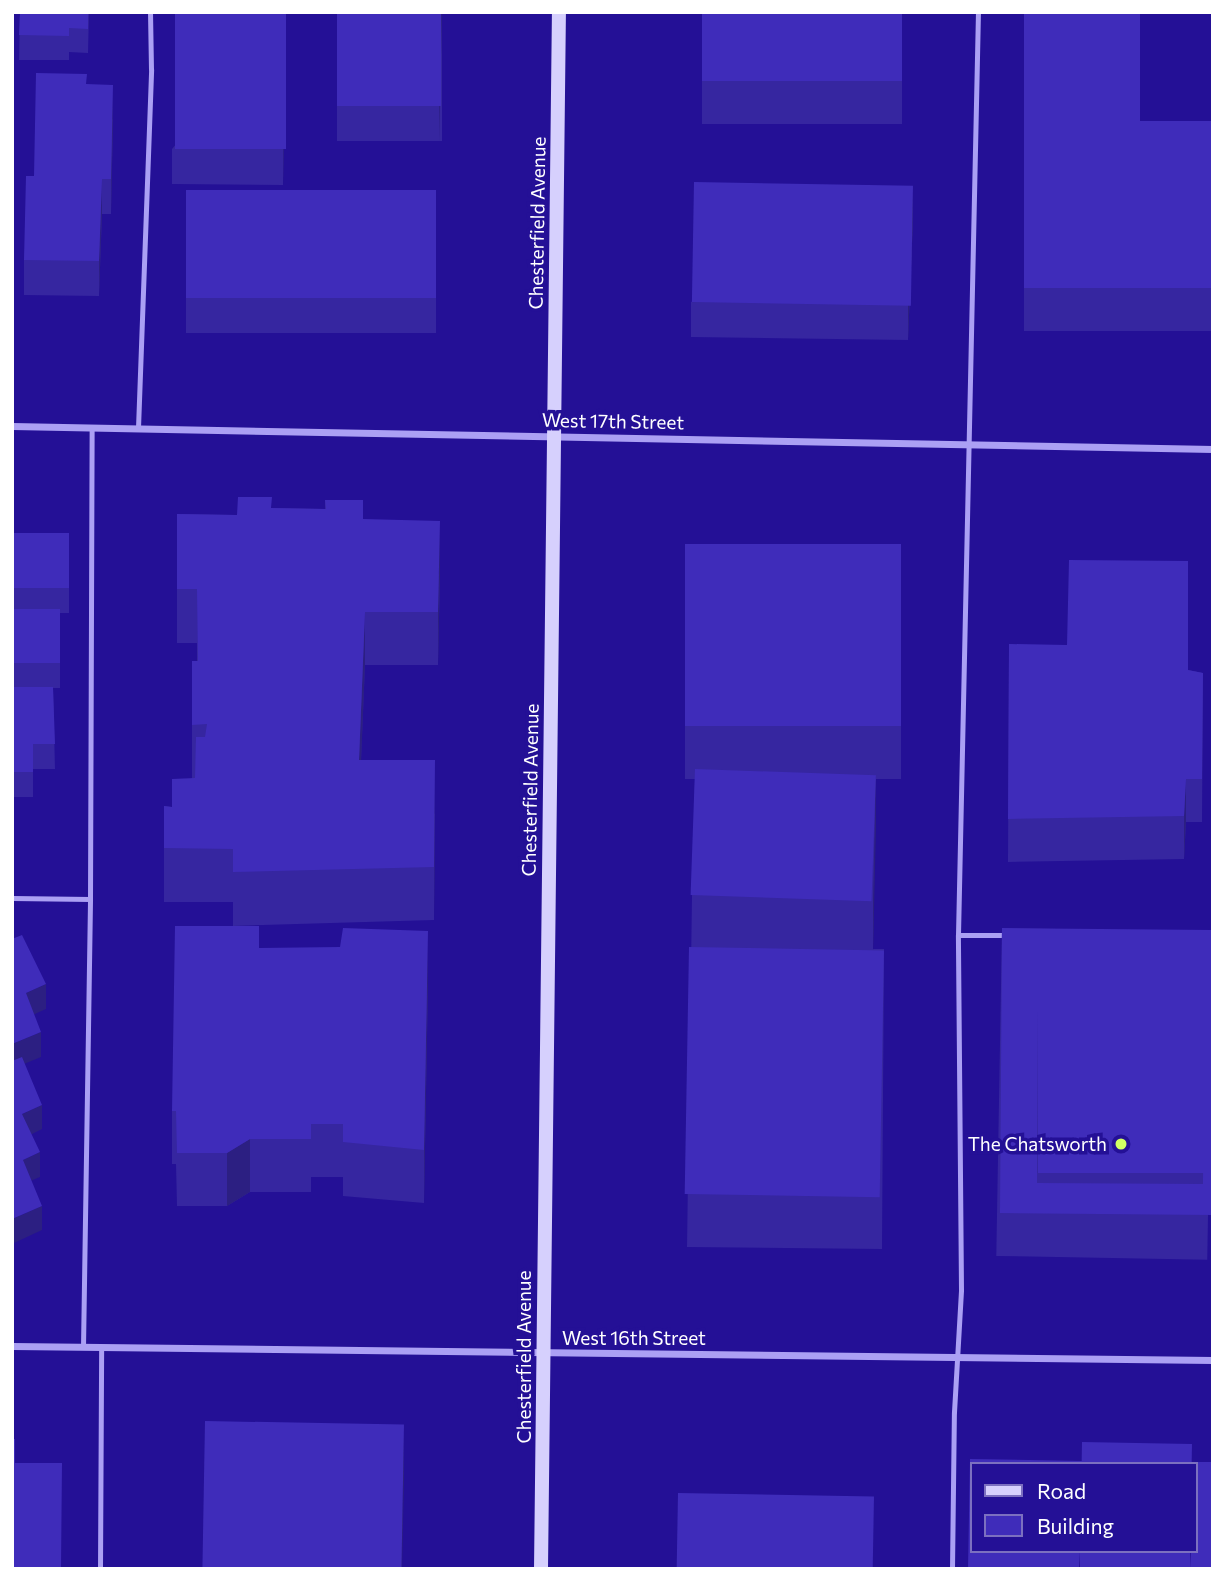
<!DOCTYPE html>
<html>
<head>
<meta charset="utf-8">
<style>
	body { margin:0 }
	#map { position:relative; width:1225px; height:1581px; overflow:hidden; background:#241096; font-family:Commissioner,sans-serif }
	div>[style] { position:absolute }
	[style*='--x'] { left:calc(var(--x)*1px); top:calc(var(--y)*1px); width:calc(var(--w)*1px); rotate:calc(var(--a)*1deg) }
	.lane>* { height:5px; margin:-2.5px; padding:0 2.5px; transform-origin:2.5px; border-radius:2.5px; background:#aba0f4 }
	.street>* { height:7px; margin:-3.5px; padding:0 3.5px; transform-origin:3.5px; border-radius:3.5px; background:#aba0f4 }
	.secondary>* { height:14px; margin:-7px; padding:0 7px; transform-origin:7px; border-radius:7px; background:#d6d0fd }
	.wall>* { inset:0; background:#3626a0; transform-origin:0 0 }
	.shaded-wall>* { inset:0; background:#2c1f82 }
	.building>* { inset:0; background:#3f2cba; transform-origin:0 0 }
	.dots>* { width:19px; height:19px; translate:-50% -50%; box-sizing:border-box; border:4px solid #241096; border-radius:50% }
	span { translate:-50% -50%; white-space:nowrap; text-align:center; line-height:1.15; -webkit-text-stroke:7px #241096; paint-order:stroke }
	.street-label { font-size:19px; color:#fff }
	.poi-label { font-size:19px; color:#fff }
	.right { translate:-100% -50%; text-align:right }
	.frame { position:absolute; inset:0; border:14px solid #fff; pointer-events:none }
	.legend { position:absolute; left:970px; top:1462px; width:228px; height:91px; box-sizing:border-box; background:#241096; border:2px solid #7c70c0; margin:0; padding:9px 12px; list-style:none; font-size:21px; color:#fff }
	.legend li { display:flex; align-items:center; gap:14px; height:35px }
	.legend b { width:35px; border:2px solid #7c70c0 }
</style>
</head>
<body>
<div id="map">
	<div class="lane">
		<i style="--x:138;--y:428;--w:359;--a:-87.9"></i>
		<i style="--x:151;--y:69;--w:57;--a:-91"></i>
		<i style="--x:12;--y:898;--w:78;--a:0.7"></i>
		<i style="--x:958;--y:935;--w:49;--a:0"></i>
		<i style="--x:83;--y:1347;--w:448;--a:-89.1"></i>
		<i style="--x:90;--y:899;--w:472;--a:-89.8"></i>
		<i style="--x:100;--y:1569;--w:222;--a:-89.7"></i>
		<i style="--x:952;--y:1569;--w:157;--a:-89.3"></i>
		<i style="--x:954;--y:1412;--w:122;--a:-86.7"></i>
		<i style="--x:961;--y:1290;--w:355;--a:-90.5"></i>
		<i style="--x:958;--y:935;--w:923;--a:-88.76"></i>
	</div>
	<div class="street">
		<i style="--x:12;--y:426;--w:1201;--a:1.1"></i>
		<i style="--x:12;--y:1346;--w:1201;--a:0.67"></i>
	</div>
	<div class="secondary">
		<i style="--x:541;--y:1569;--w:1557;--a:-89.34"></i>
	</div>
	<div class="wall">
		<i style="clip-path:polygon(20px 12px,89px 12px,88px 53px,69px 52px,69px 60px,19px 60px)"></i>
		<i style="clip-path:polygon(286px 12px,283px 185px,172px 184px,172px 149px)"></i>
		<i style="left:337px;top:12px;width:105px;height:129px"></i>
		<i style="left:702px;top:12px;width:200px;height:112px"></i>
		<i style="clip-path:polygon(1024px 12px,1140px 121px,1213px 121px,1213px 331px,1024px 331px)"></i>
		<i style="clip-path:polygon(87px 84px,113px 120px,111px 214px,102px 214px,99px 296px,24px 295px,24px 260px,34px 176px)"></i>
		<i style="left:186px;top:190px;width:250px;height:143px"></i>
		<i style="clip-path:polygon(913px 221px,908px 340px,691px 337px,691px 302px)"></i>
		<i style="clip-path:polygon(325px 500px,363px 519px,440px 575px,438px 665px,365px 665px,361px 760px,435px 814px,434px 920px,233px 926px,233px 902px,164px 902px,164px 806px,172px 807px,192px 778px,192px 661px,197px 661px,197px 643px,177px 643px,177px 514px,237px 515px,272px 508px,325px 509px)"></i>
		<i style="clip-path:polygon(12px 533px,69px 533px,69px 613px,60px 613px,60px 688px,53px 688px,55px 769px,33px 769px,33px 797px,12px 797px)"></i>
		<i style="clip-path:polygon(685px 544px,901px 544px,901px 779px,876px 779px,873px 949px,884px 949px,882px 1249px,687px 1247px,692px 895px,695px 779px,685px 779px)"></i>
		<i style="clip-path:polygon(1009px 644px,1188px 670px,1203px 673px,1202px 822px,1186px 822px,1184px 859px,1008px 862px)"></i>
		<i style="left:1002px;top:928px;width:211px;height:328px;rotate:1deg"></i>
		<i style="clip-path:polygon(259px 948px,428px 984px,424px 1203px,343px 1196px,343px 1177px,311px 1177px,311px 1192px,250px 1192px,227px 1206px,177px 1206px,176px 1164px,172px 1164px,172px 1111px)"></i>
	</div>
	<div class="shaded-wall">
		<i style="clip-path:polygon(286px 12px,283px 185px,283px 151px)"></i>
		<i style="clip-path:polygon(441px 12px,442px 12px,439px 142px,439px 107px)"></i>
		<i style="clip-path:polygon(113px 85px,113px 120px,111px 214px,111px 179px)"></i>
		<i style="clip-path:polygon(102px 179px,102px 214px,99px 296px,99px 261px)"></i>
		<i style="clip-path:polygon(913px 186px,913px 221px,908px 340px,908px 305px)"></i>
		<i style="clip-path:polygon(440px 521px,440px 575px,438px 665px,438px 612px)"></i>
		<i style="clip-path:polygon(365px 612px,365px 665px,359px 814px,359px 760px)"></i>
		<i style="clip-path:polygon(435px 760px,435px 814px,434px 920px,434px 867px)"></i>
		<i style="clip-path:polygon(876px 775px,876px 828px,873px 953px,873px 900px)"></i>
		<i style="clip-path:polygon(1186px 779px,1186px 822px,1184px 859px,1184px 816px)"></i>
		<i style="clip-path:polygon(428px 931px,428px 984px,424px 1203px,424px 1150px)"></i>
		<i style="clip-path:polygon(46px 984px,46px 1009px,26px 1018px,26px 993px)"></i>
		<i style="clip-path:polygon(41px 1032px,41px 1057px,12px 1069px,12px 1044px)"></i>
		<i style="clip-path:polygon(42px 1105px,42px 1129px,22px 1139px,22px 1114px)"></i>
		<i style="clip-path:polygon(250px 1139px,250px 1192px,227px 1206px,227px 1153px)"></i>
		<i style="clip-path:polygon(40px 1152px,40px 1177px,23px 1184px,23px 1160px)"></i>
		<i style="clip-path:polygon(42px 1206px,42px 1230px,12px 1244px,12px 1219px)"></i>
		<i style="clip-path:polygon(404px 1425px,404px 1479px,402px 1569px,401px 1569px)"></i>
	</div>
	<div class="building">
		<i style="clip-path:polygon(20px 12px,88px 12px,88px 29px,69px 28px,69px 36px,19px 35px)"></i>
		<i style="left:175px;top:12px;width:111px;height:137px"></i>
		<i style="left:337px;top:12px;width:104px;height:94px"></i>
		<i style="left:702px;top:12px;width:200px;height:69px"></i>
		<i style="clip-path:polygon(1024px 12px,1140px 12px,1140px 121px,1213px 121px,1213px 288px,1024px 288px)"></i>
		<i style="clip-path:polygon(36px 73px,87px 74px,86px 84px,113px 85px,111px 179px,102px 179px,99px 261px,24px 260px,26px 176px,34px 176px)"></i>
		<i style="left:694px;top:182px;width:219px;height:120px;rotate:1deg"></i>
		<i style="left:186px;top:190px;width:250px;height:108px"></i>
		<i style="clip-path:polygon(238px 497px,272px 497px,271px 508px,326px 509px,325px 500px,363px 500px,363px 519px,440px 521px,438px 612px,365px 612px,359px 760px,435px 760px,434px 867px,233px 872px,233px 849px,164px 848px,164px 806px,172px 807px,172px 779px,195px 778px,196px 737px,205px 737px,207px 724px,192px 725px,192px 661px,198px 661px,197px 589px,177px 589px,177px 514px,237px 515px)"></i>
		<i style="left:12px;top:533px;width:57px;height:55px"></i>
		<i style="left:685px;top:544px;width:216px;height:182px"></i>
		<i style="clip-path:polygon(1069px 560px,1188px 561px,1188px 670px,1203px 673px,1202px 779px,1186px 779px,1184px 816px,1008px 819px,1009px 644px,1067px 645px)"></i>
		<i style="left:12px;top:609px;width:48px;height:54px"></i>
		<i style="clip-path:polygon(12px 687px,53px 687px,55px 744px,33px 744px,33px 772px,12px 772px)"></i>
		<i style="left:695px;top:769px;width:181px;height:126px;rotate:2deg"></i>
		<i style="clip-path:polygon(175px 926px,259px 926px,259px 948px,340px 947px,343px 928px,428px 931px,424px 1150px,343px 1142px,343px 1124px,311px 1124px,311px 1139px,250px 1139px,227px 1153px,177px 1153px,176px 1111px,172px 1111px)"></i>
		<i style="clip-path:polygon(evenodd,1002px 928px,1213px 930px,1213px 1215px,1000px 1213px,1002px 928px,1038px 1008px,1204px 1009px,1203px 1184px,1037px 1183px,1038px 1008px)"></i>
		<i style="clip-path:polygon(22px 935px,46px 984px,26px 993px,41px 1032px,12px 1044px,12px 939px)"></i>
		<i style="left:689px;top:947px;width:195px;height:247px;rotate:1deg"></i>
		<i style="left:1038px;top:1008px;width:166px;height:165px"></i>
		<i style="clip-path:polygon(22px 1057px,42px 1105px,22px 1114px,40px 1152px,23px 1160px,42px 1206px,12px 1219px,12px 1061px)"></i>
		<i style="left:205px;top:1421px;width:199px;height:148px;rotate:1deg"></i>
		<i style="clip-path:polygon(12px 1439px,15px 1439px,15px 1463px,62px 1463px,61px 1569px,12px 1569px)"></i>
		<i style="left:1082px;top:1442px;width:110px;height:22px;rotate:1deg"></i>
		<i style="clip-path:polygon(970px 1459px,1082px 1461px,1082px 1464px,971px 1464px,971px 1551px,1080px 1551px,1079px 1569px,968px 1569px)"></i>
		<i style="clip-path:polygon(1192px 1462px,1213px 1462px,1213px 1569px,1190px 1569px,1191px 1551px,1195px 1551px,1195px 1464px,1192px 1464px)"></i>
		<i style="left:678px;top:1493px;width:196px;height:76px;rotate:1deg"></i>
		<i style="left:1080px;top:1551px;width:110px;height:18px"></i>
	</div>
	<div class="dots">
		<i style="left:1121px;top:1144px;background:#d1ff63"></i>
	</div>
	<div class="street-label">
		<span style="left:537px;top:223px;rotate:-89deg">Chesterfield Avenue</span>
		<span style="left:613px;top:421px;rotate:1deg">West 17th Street</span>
		<span style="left:530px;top:790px;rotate:-89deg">Chesterfield Avenue</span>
		<span style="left:634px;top:1338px">West 16th Street</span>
		<span style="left:524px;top:1357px;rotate:-90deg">Chesterfield Avenue</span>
	</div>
	<div class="poi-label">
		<span class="right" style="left:1107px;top:1144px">The Chatsworth</span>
	</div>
	<div class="frame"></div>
	<ul class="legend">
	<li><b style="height:9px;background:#d6d0fd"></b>Road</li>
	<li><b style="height:19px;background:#3f2cba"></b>Building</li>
	</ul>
</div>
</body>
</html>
